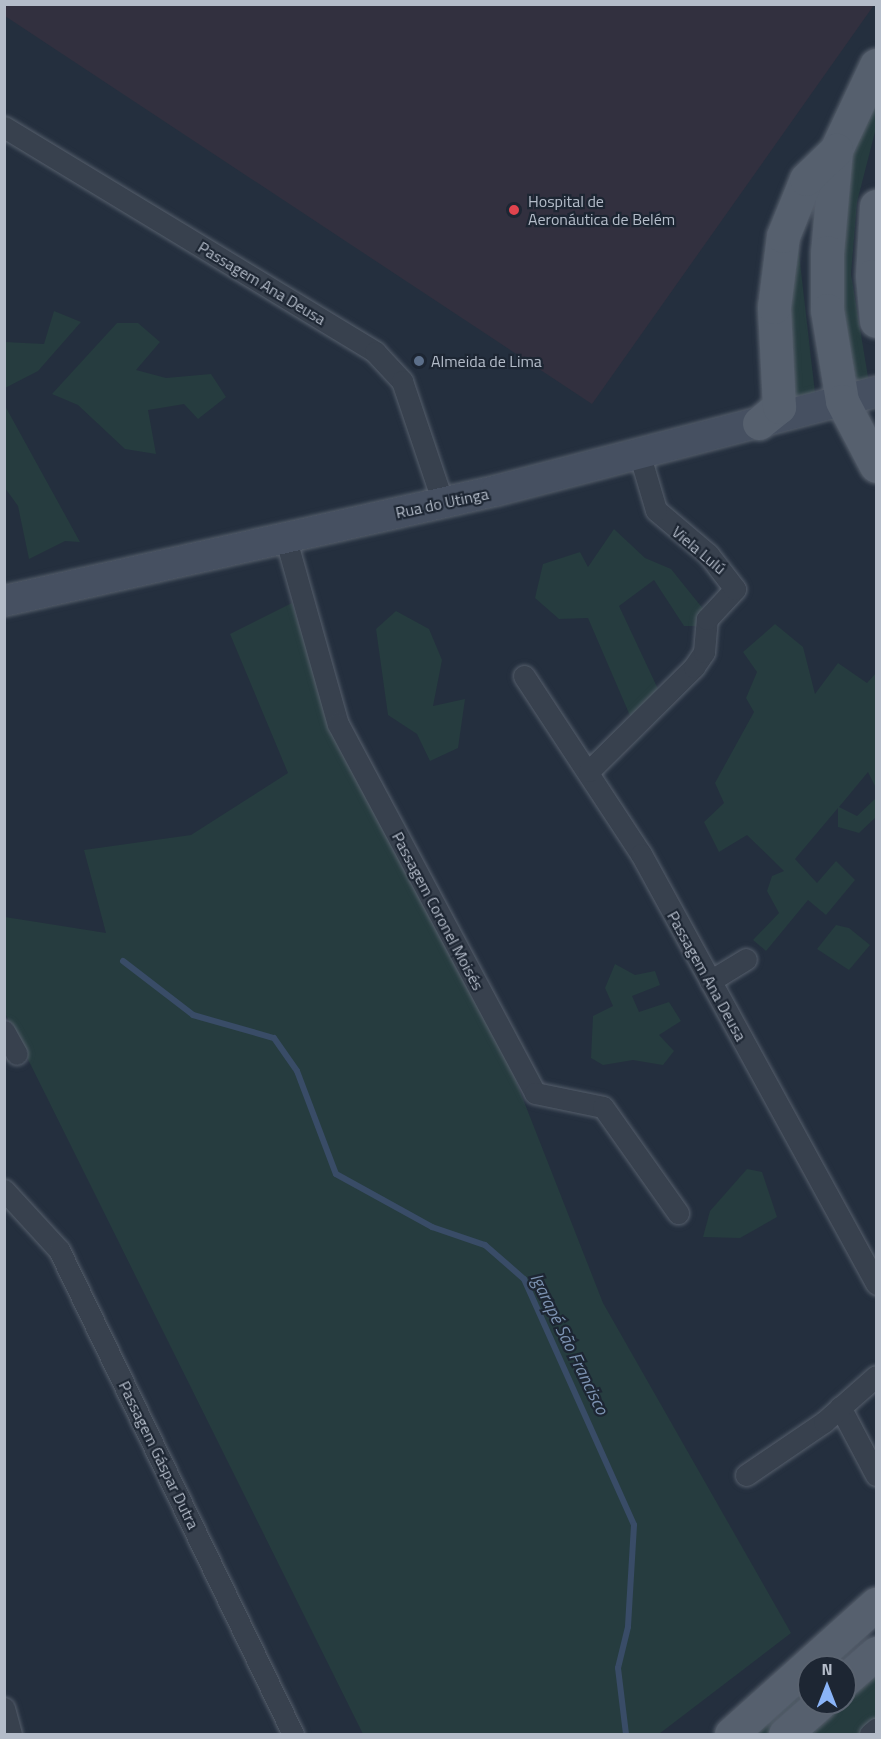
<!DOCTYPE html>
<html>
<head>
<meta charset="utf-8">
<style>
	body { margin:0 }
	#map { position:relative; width:881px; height:1739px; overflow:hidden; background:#242f3e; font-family:"Titillium Web",sans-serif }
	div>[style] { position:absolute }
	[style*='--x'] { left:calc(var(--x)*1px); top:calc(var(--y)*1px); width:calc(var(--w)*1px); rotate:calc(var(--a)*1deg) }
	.medical>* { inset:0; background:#32303f }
	.green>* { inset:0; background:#263c3f }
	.stream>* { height:6px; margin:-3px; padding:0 3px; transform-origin:3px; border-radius:3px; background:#394c67 }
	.roads { filter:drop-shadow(0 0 2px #565f6c) drop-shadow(0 0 2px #565f6c) }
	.street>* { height:21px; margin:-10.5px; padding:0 10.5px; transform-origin:10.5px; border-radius:10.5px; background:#38414e }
	.secondary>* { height:30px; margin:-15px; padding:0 15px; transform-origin:15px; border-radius:15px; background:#465061 }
	.primary>* { height:33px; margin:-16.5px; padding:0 16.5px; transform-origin:16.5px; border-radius:16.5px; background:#56606e }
	.dots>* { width:16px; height:16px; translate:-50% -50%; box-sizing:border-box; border:3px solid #1d2633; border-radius:50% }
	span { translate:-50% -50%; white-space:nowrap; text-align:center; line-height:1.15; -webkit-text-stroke:4.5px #1d2633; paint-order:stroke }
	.poi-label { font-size:16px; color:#b4bcc9 }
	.left { translate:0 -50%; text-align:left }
	.street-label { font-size:16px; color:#b4bcc9 }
	.water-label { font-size:18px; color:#7c92b1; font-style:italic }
	.frame { position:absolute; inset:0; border:6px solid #b4bcc9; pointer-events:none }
	.north { position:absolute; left:797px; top:1655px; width:60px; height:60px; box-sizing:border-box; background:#1d2633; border:2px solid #59626f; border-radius:50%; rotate:0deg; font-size:16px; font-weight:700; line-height:24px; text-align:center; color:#b4bcc9 }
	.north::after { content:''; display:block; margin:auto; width:21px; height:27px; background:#8ab4f8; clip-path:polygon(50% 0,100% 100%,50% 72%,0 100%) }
</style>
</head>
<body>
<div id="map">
	<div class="medical">
		<i style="clip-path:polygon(4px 5px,5px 4px,874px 5px,592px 404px,5px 16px)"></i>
	</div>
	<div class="green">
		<i style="clip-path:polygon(876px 81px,876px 128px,857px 202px,851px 274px,869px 383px,844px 389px,838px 188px)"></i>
		<i style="clip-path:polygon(798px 245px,815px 393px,792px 397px,780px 312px)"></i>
		<i style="clip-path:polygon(54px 311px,81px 322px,38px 371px,5px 388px,5px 342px,44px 344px)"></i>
		<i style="clip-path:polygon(117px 323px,138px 323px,160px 342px,136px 370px,166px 378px,211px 374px,226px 397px,198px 419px,184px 404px,148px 410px,156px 454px,125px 449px,78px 405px,52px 394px)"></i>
		<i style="clip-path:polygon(4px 404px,80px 542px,65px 541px,29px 559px,18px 506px,5px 488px)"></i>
		<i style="clip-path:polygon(614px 529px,645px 558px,671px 569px,704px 610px,697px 626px,684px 626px,654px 580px,619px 606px,658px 689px,631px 718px,588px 618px,559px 619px,535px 598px,543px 564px,580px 552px,588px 567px)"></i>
		<i style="clip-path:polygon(292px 603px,334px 731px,501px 1043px,603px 1303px,791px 1633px,659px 1734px,363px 1734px,5px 1013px,5px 917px,106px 933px,84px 850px,191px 835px,288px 773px,230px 634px)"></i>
		<i style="clip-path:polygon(396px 611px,429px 629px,442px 660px,433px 706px,465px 699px,458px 748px,430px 761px,417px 734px,388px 715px,376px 629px)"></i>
		<i style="clip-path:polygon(775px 624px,803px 647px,815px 694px,838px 663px,867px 683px,876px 673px,876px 788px,868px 772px,839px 807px,857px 816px,876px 798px,876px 817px,859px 833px,838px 827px,838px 808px,795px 859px,817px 883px,836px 861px,855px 880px,826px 915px,808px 900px,766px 951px,753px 940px,779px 913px,767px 891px,772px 876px,784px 871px,747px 835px,719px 852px,704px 822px,724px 803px,715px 783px,754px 712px,746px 698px,757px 672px,743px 652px)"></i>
		<i style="clip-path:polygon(836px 925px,849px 928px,870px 945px,849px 970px,817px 949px)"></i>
		<i style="clip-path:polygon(615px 964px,635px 975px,655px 971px,660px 985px,632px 996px,639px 1012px,669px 1002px,681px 1021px,659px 1035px,674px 1051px,663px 1065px,633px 1060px,603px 1065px,591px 1058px,593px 1016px,613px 1006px,605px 988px)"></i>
		<i style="clip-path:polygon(747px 1169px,762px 1172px,777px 1217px,740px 1238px,703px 1237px,710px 1211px)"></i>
		<i style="clip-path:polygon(876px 1670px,876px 1723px,864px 1734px,803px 1734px)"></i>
		<i style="clip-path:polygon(809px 1683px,809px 1698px,768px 1734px,750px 1734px)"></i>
	</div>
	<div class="stream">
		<i style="--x:123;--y:961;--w:88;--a:37.6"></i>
		<i style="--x:193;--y:1015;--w:84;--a:15.9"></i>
		<i style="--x:274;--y:1038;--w:40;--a:55.1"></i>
		<i style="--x:297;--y:1071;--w:110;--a:69.3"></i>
		<i style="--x:336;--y:1174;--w:110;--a:28.9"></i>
		<i style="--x:432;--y:1227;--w:56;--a:18.8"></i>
		<i style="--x:485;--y:1245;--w:52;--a:41.1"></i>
		<i style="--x:524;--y:1279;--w:269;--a:65.9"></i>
		<i style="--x:634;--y:1525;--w:102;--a:93.4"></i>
		<i style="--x:628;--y:1627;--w:42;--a:103.7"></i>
		<i style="--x:618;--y:1668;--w:66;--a:83.1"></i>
	</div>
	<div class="roads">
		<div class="street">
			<i style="--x:4;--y:127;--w:434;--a:31.2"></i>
			<i style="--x:375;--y:352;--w:40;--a:47"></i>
			<i style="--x:402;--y:381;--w:129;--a:71.4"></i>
			<i style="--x:285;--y:536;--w:195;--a:74.3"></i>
			<i style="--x:338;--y:724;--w:418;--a:61.9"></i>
			<i style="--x:535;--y:1093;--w:69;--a:11.6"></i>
			<i style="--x:603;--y:1107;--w:130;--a:54.7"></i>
			<i style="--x:524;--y:676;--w:213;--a:56.7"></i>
			<i style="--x:641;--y:854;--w:490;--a:61.3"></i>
			<i style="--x:589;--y:771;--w:148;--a:-44.7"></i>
			<i style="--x:694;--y:667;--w:18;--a:-56"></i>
			<i style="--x:704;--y:652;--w:33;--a:-85"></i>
			<i style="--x:707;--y:619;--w:41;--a:-47"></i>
			<i style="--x:735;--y:589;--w:44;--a:-127.6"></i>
			<i style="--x:708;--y:554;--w:68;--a:-139.8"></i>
			<i style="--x:656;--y:510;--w:56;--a:-106.5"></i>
			<i style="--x:710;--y:981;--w:42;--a:-31.4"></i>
			<i style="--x:4;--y:1031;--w:26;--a:61"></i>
			<i style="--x:4;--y:1190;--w:81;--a:47.5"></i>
			<i style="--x:59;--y:1250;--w:538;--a:64.2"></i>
			<i style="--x:840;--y:1407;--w:77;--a:62.1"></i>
			<i style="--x:746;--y:1475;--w:94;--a:-34.2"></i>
			<i style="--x:824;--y:1422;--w:69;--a:-41.5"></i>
			<i style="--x:4;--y:1708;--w:27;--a:75"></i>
			<i style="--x:870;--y:1734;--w:8;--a:-40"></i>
		</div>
		<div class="secondary">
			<i style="--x:4;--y:601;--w:503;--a:-12.63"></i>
			<i style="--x:495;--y:491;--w:394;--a:-14.6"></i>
		</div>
		<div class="primary">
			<i style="--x:876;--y:65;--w:94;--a:115.2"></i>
			<i style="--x:836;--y:150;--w:102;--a:95"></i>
			<i style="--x:827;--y:252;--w:58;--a:90"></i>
			<i style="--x:827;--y:310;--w:92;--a:80.6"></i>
			<i style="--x:842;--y:401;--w:73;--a:62.4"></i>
			<i style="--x:876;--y:206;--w:70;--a:93.3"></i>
			<i style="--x:872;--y:276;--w:45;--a:84.9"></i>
			<i style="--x:759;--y:423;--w:26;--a:-39"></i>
			<i style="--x:779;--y:407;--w:100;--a:-92.9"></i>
			<i style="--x:774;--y:307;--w:72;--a:-82.8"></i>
			<i style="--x:783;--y:236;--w:61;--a:-68"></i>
			<i style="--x:806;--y:179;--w:42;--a:-44"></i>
			<i style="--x:845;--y:1680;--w:41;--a:-41.1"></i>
			<i style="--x:731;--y:1734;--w:195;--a:-41.9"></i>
			<i style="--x:785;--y:1734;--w:47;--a:-41.5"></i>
		</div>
	</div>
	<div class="dots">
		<i style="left:514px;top:210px;background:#e0444e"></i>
		<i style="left:419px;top:361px;background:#5c6f8a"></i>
	</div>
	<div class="poi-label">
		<span class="left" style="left:528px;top:210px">Hospital de<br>Aeronáutica de Belém</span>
		<span class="left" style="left:431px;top:361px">Almeida de Lima</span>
	</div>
	<div class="street-label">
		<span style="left:262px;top:283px;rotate:31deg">Passagem Ana Deusa</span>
		<span style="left:442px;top:503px;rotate:-12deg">Rua do Utinga</span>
		<span style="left:699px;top:550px;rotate:40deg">Viela Lulú</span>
		<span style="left:438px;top:911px;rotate:62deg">Passagem Coronel Moisés</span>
		<span style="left:707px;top:976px;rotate:61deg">Passagem Ana Deusa</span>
		<span style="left:159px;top:1455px;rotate:64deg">Passagem Gáspar Dutra</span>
	</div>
	<div class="water-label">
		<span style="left:569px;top:1344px;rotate:64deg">Igarapé São Francisco</span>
	</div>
	<div class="frame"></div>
	<div class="north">N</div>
</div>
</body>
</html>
